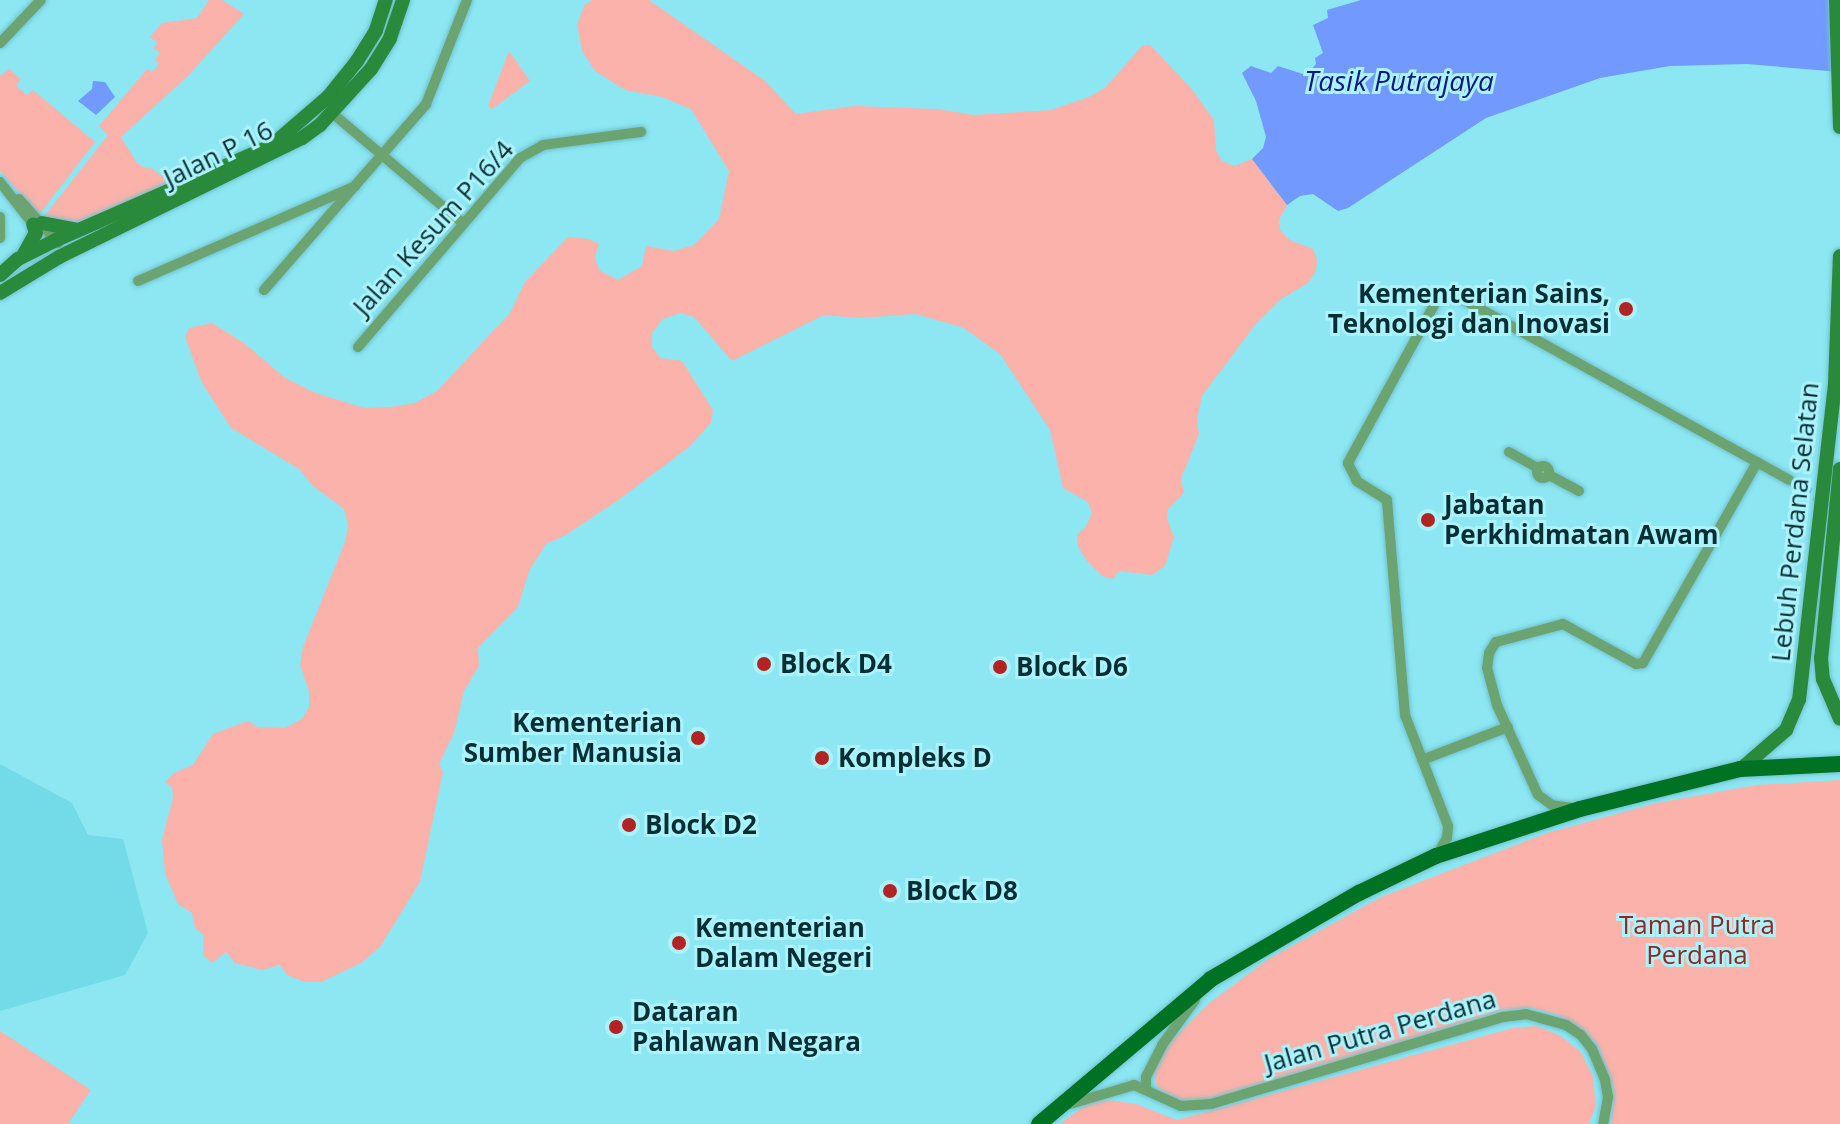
<!DOCTYPE html>
<html>
<head>
<meta charset="utf-8">
<style>
	body { margin:0 }
	#map { position:relative; width:1840px; height:1124px; overflow:hidden; background:#8ce7f3; font-family:"Open Sans",sans-serif }
	div>[style] { position:absolute }
	[style*='--x'] { left:calc(var(--x)*1px); top:calc(var(--y)*1px); width:calc(var(--w)*1px); rotate:calc(var(--a)*1deg) }
	.built>* { inset:0; background:#73dae7 }
	.green>* { inset:0; background:#fab2aa }
	.water>* { inset:0; background:#7299fd }
	.street-tunnel>* { height:10px; margin-top:-5px; transform-origin:0; background:repeating-linear-gradient(90deg,#71c2cd 0 10px,transparent 0 15px) }
	.roads { filter:drop-shadow(0 0 2px #71c2cd) drop-shadow(0 0 2px #71c2cd) }
	.street>* { height:10px; margin:-5px; padding:0 5px; transform-origin:5px; border-radius:5px; background:#6ca471 }
	.street>.ring { margin:-5px; padding:0; box-sizing:content-box; background:none; border:10px solid #6ca471; border-radius:50% }
	.secondary>* { height:14px; margin:-7px; padding:0 7px; transform-origin:7px; border-radius:7px; background:#2a8a3b }
	.primary>* { height:16px; margin:-8px; padding:0 8px; transform-origin:8px; border-radius:8px; background:#007223 }
	.dots>* { width:22px; height:22px; translate:-50% -50%; box-sizing:border-box; border:4px solid #abf2fb; border-radius:50% }
	span { translate:-50% -50%; white-space:nowrap; text-align:center; line-height:1.15; -webkit-text-stroke:6px #abf2fb; paint-order:stroke }
	.street-label { font-size:26px; color:#052f34 }
	.poi-label { font-size:26px; color:#052f34; font-weight:700 }
	.right { translate:-100% -50%; text-align:right }
	.left { translate:0 -50%; text-align:left }
	.park-label { font-size:26px; color:#932523 }
	.water-label { font-size:28px; color:#0b188c; font-style:italic }
</style>
</head>
<body>
<div id="map">
	<div class="built">
		<i style="clip-path:polygon(0 764px,72px 803px,88px 835px,123px 839px,148px 933px,125px 975px,0 1011px)"></i>
	</div>
	<div class="green">
		<i style="clip-path:polygon(209px 0,222px 0,244px 14px,188px 76px,121px 137px,137px 163px,147px 169px,150px 167px,171px 183px,157px 192px,66px 226px,43px 218px,108px 135px,99px 126px,147px 69px,152px 72px,159px 64px,155px 60px,160px 53px,153px 48px,158px 43px,150px 37px,162px 23px,197px 18px)"></i>
		<i style="clip-path:polygon(593px 0,649px 0,765px 81px,796px 114px,854px 106px,937px 109px,974px 115px,1051px 110px,1089px 97px,1105px 88px,1142px 46px,1150px 45px,1191px 88px,1214px 120px,1216px 150px,1222px 161px,1234px 166px,1252px 159px,1287px 205px,1279px 220px,1280px 230px,1290px 240px,1313px 249px,1317px 259px,1316px 271px,1308px 283px,1281px 299px,1255px 325px,1202px 396px,1197px 419px,1199px 434px,1181px 479px,1184px 493px,1168px 509px,1167px 519px,1174px 537px,1165px 566px,1152px 575px,1119px 571px,1113px 579px,1102px 576px,1086px 560px,1078px 546px,1077px 535px,1085px 528px,1092px 514px,1088px 502px,1063px 488px,1050px 430px,1000px 354px,964px 328px,916px 314px,860px 318px,824px 315px,732px 361px,694px 317px,680px 313px,663px 319px,652px 333px,652px 347px,661px 358px,682px 361px,713px 410px,711px 423px,689px 447px,617px 501px,566px 535px,546px 544px,529px 571px,518px 607px,478px 648px,479px 666px,464px 691px,454px 733px,439px 764px,443px 772px,420px 882px,380px 947px,361px 963px,321px 982px,305px 982px,287px 975px,280px 965px,262px 970px,235px 963px,226px 952px,212px 963px,203px 955px,203px 934px,195px 928px,192px 913px,178px 904px,165px 873px,162px 840px,173px 798px,172px 787px,165px 782px,174px 773px,193px 765px,213px 734px,248px 721px,258px 727px,285px 728px,302px 719px,309px 707px,309px 691px,300px 665px,303px 647px,345px 542px,348px 525px,344px 509px,313px 486px,299px 469px,231px 428px,202px 383px,185px 337px,189px 328px,212px 323px,244px 343px,284px 377px,313px 392px,364px 408px,391px 407px,415px 403px,437px 391px,510px 313px,525px 282px,568px 237px,589px 239px,599px 244px,595px 257px,599px 270px,618px 280px,642px 266px,646px 246px,674px 251px,694px 245px,719px 219px,729px 171px,691px 109px,662px 97px,625px 90px,595px 71px,582px 51px,577px 25px,585px 4px)"></i>
		<i style="clip-path:polygon(509px 51px,530px 81px,492px 109px,488px 106px)"></i>
		<i style="clip-path:polygon(9px 69px,21px 79px,16px 86px,27px 95px,33px 90px,95px 142px,39px 215px,0 171px,0 76px)"></i>
		<i style="clip-path:polygon(1840px 780px,1840px 1124px,1612px 1124px,1613px 1087px,1596px 1042px,1558px 1015px,1532px 1008px,1504px 1010px,1209px 1101px,1177px 1102px,1157px 1087px,1154px 1073px,1166px 1046px,1208px 1004px,1268px 959px,1381px 897px,1547px 833px,1656px 803px,1756px 785px)"></i>
		<i style="clip-path:polygon(1537px 1026px,1559px 1035px,1580px 1051px,1593px 1076px,1596px 1106px,1589px 1124px,1060px 1124px,1087px 1104px,1109px 1100px,1136px 1104px,1177px 1120px,1513px 1028px)"></i>
		<i style="clip-path:polygon(0 1031px,91px 1090px,68px 1124px,0 1124px)"></i>
	</div>
	<div class="water">
		<i style="clip-path:polygon(1361px 0,1840px 0,1840px 72px,1747px 64px,1670px 66px,1600px 78px,1486px 118px,1348px 208px,1338px 211px,1313px 194px,1300px 196px,1287px 205px,1252px 159px,1263px 148px,1266px 137px,1256px 101px,1242px 73px,1251px 66px,1271px 73px,1278px 66px,1306px 75px,1316px 64px,1315px 58px,1323px 53px,1313px 25px,1328px 18px,1327px 10px)"></i>
		<i style="clip-path:polygon(93px 81px,105px 82px,115px 97px,96px 115px,78px 101px,92px 89px)"></i>
	</div>
	<div class="street-tunnel">
		<i style="--x:1789;--y:480;--w:42;--a:31.4"></i>
	</div>
	<div class="roads">
		<div class="street">
			<i style="--x:0;--y:43;--w:59;--a:-46.4"></i>
			<i style="--x:332;--y:113;--w:172;--a:40.1"></i>
			<i style="--x:0;--y:182;--w:58;--a:52"></i>
			<i style="--x:19;--y:199;--w:59;--a:48.4"></i>
			<i style="--x:0;--y:217;--w:21;--a:90"></i>
			<i style="--x:138;--y:281;--w:237;--a:-23.6"></i>
			<i style="--x:264;--y:290;--w:247;--a:-48.9"></i>
			<i style="--x:426;--y:104;--w:112;--a:-68.5"></i>
			<i style="--x:358;--y:347;--w:249;--a:-49.4"></i>
			<i style="--x:520;--y:158;--w:26;--a:-29"></i>
			<i style="--x:543;--y:145;--w:99;--a:-7.6"></i>
			<i style="--x:1509;--y:452;--w:33;--a:29"></i>
			<i class="ring" style="left:1537px;top:466px;width:2px;height:2px"></i>
			<i style="--x:1549;--y:475;--w:34;--a:28"></i>
			<i style="--x:1422;--y:760;--w:92;--a:-21"></i>
			<i style="--x:1573;--y:808;--w:21;--a:-172"></i>
			<i style="--x:1552;--y:805;--w:17;--a:-144"></i>
			<i style="--x:1538;--y:795;--w:99;--a:-114.5"></i>
			<i style="--x:1497;--y:705;--w:38;--a:-105"></i>
			<i style="--x:1487;--y:668;--w:15;--a:-82"></i>
			<i style="--x:1489;--y:653;--w:13;--a:-58"></i>
			<i style="--x:1496;--y:642;--w:69;--a:-15"></i>
			<i style="--x:1563;--y:624;--w:83;--a:28.7"></i>
			<i style="--x:1636;--y:664;--w:7;--a:-8"></i>
			<i style="--x:1643;--y:663;--w:231;--a:-60.4"></i>
			<i style="--x:1437;--y:855;--w:20;--a:-60"></i>
			<i style="--x:1447;--y:838;--w:12;--a:-85"></i>
			<i style="--x:1448;--y:826;--w:119;--a:-111.2"></i>
			<i style="--x:1405;--y:715;--w:216;--a:-94.8"></i>
			<i style="--x:1387;--y:500;--w:36;--a:-148"></i>
			<i style="--x:1357;--y:481;--w:20;--a:-117"></i>
			<i style="--x:1348;--y:463;--w:188;--a:-61.4"></i>
			<i style="--x:1438;--y:298;--w:21;--a:-3"></i>
			<i style="--x:1459;--y:297;--w:377;--a:29"></i>
			<i style="--x:1146;--y:1088;--w:11;--a:-90"></i>
			<i style="--x:1146;--y:1077;--w:36;--a:-63"></i>
			<i style="--x:1162;--y:1045;--w:56;--a:-53.7"></i>
			<i style="--x:1070;--y:1104;--w:67;--a:-16.5"></i>
			<i style="--x:1134;--y:1085;--w:51;--a:24.1"></i>
			<i style="--x:1181;--y:1106;--w:30;--a:-4"></i>
			<i style="--x:1211;--y:1104;--w:305;--a:-16.6"></i>
			<i style="--x:1503;--y:1017;--w:23;--a:-7"></i>
			<i style="--x:1526;--y:1014;--w:41;--a:15.4"></i>
			<i style="--x:1566;--y:1025;--w:18;--a:34"></i>
			<i style="--x:1581;--y:1035;--w:18;--a:52"></i>
			<i style="--x:1592;--y:1049;--w:34;--a:67"></i>
			<i style="--x:1605;--y:1080;--w:17;--a:80"></i>
			<i style="--x:1608;--y:1097;--w:27;--a:100"></i>
		</div>
		<div class="secondary">
			<i style="--x:1836;--y:0;--w:127;--a:88.2"></i>
			<i style="--x:42;--y:223;--w:36;--a:11"></i>
			<i style="--x:23;--y:256;--w:26;--a:-61"></i>
			<i style="--x:36;--y:233;--w:9;--a:-108"></i>
			<i style="--x:0;--y:275;--w:24;--a:-42"></i>
			<i style="--x:18;--y:259;--w:42;--a:-26.6"></i>
			<i style="--x:56;--y:240;--w:235;--a:-23.6"></i>
			<i style="--x:271;--y:146;--w:77;--a:-40.8"></i>
			<i style="--x:329;--y:96;--w:45;--a:-51.3"></i>
			<i style="--x:357;--y:61;--w:36;--a:-58"></i>
			<i style="--x:376;--y:30;--w:32;--a:-72"></i>
			<i style="--x:0;--y:293;--w:69;--a:-31.4"></i>
			<i style="--x:59;--y:257;--w:271;--a:-26.1"></i>
			<i style="--x:302;--y:138;--w:22;--a:-36"></i>
			<i style="--x:320;--y:125;--w:76;--a:-47.7"></i>
			<i style="--x:371;--y:69;--w:36;--a:-58"></i>
			<i style="--x:390;--y:38;--w:40;--a:-71.1"></i>
			<i style="--x:1840;--y:469;--w:190;--a:95.7"></i>
			<i style="--x:1821;--y:658;--w:21;--a:85"></i>
			<i style="--x:1823;--y:679;--w:43;--a:67"></i>
			<i style="--x:1741;--y:769;--w:60;--a:-40.9"></i>
			<i style="--x:1786;--y:730;--w:33;--a:-67"></i>
			<i style="--x:1799;--y:700;--w:318;--a:-83.5"></i>
			<i style="--x:1835;--y:384;--w:128;--a:-87.8"></i>
		</div>
		<div class="primary">
			<i style="--x:1039;--y:1124;--w:225;--a:-40.1"></i>
			<i style="--x:1211;--y:979;--w:171;--a:-30.2"></i>
			<i style="--x:1359;--y:893;--w:85;--a:-25.7"></i>
			<i style="--x:1436;--y:856;--w:151;--a:-18.1"></i>
			<i style="--x:1580;--y:809;--w:165;--a:-14"></i>
			<i style="--x:1740;--y:769;--w:100;--a:-2.9"></i>
		</div>
	</div>
	<div class="dots">
		<i style="left:1626px;top:309px;background:#b32324"></i>
		<i style="left:1428px;top:520px;background:#b32324"></i>
		<i style="left:764px;top:664px;background:#b32324"></i>
		<i style="left:1000px;top:667px;background:#b32324"></i>
		<i style="left:698px;top:738px;background:#b32324"></i>
		<i style="left:822px;top:758px;background:#b32324"></i>
		<i style="left:629px;top:825px;background:#b32324"></i>
		<i style="left:890px;top:891px;background:#b32324"></i>
		<i style="left:679px;top:943px;background:#b32324"></i>
		<i style="left:616px;top:1027px;background:#b32324"></i>
	</div>
	<div class="street-label">
		<span style="left:218px;top:154px;rotate:-26deg">Jalan P 16</span>
		<span style="left:433px;top:228px;rotate:-48deg">Jalan Kesum P16/4</span>
		<span style="left:1795px;top:522px;rotate:-84deg">Lebuh Perdana Selatan</span>
		<span style="left:1380px;top:1031px;rotate:-16deg">Jalan Putra Perdana</span>
	</div>
	<div class="poi-label">
		<span class="right" style="left:1610px;top:309px">Kementerian Sains,<br>Teknologi dan Inovasi</span>
		<span class="left" style="left:1444px;top:520px">Jabatan<br>Perkhidmatan Awam</span>
		<span class="left" style="left:780px;top:664px">Block D4</span>
		<span class="left" style="left:1016px;top:667px">Block D6</span>
		<span class="right" style="left:682px;top:738px">Kementerian<br>Sumber Manusia</span>
		<span class="left" style="left:838px;top:758px">Kompleks D</span>
		<span class="left" style="left:645px;top:825px">Block D2</span>
		<span class="left" style="left:906px;top:891px">Block D8</span>
		<span class="left" style="left:695px;top:943px">Kementerian<br>Dalam Negeri</span>
		<span class="left" style="left:632px;top:1027px">Dataran<br>Pahlawan Negara</span>
	</div>
	<div class="park-label">
		<span style="left:1697px;top:940px">Taman Putra<br>Perdana</span>
	</div>
	<div class="water-label">
		<span style="left:1399px;top:80px">Tasik Putrajaya</span>
	</div>
</div>
</body>
</html>
